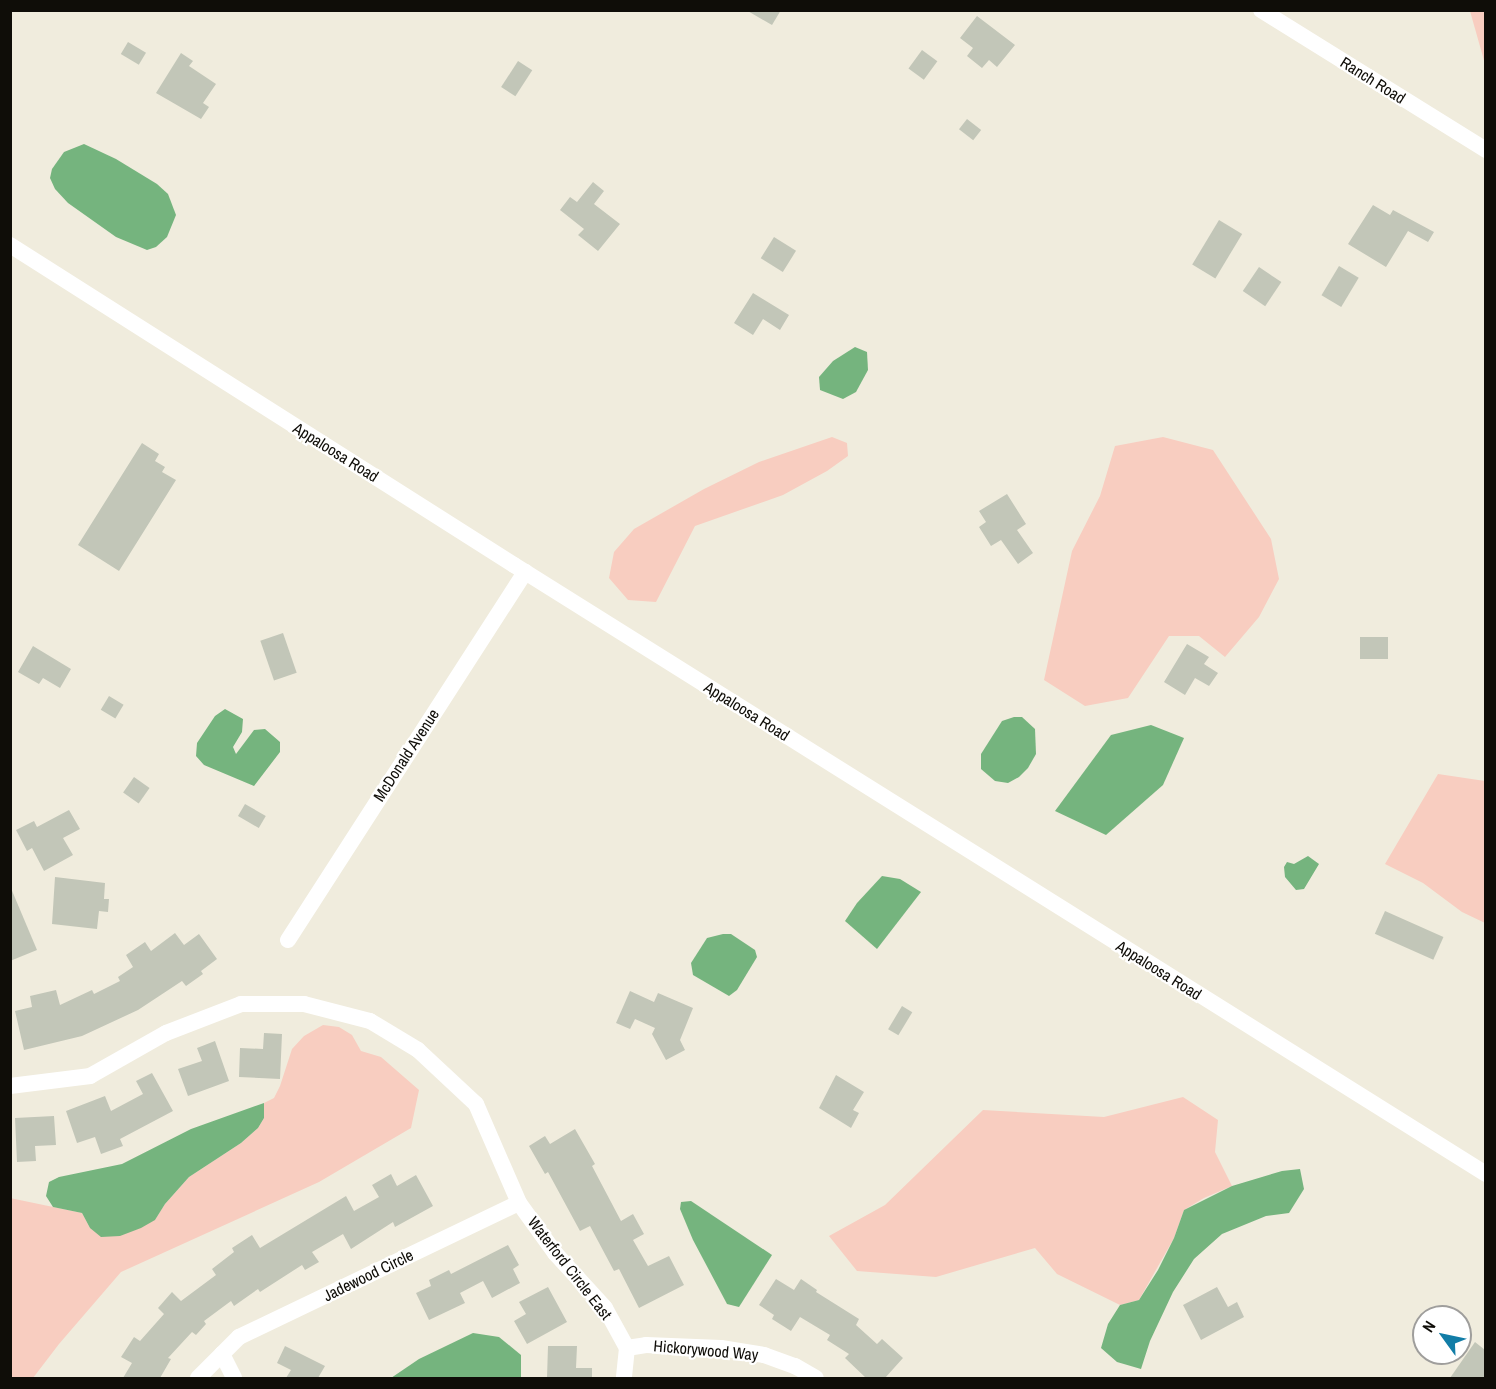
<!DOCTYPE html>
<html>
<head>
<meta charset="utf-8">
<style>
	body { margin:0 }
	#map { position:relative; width:1496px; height:1389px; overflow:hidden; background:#f0ecdd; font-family:"Archivo Narrow",sans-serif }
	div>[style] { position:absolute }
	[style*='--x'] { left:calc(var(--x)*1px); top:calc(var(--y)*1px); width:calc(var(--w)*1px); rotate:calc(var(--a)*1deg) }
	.green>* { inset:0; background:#f8cdc0 }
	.water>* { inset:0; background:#75b47e }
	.building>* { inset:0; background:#c2c6b8; transform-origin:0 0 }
	.minor>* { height:16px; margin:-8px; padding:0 8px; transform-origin:8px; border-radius:8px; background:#fff }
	span { translate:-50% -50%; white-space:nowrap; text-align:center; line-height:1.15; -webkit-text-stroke:4.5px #fff; paint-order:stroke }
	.street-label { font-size:16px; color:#0f0d08 }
	.frame { position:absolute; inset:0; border:12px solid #0f0d08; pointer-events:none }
	.north { position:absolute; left:1412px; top:1305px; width:60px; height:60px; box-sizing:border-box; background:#fff; border:2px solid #9f9e9c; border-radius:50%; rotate:303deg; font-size:16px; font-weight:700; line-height:24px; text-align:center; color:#0f0d08 }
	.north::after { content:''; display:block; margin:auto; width:21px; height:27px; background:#127da7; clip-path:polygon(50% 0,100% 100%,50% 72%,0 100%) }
</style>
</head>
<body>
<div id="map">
	<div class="green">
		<i style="clip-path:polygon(1470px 11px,1485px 11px,1485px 64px)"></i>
		<i style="clip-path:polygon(832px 437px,847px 443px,848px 456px,827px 471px,783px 495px,695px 526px,656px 602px,628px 600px,609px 578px,614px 552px,634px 529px,704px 489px,759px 462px)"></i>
		<i style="clip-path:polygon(1163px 437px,1213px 450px,1271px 539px,1279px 579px,1259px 617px,1225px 657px,1199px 636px,1169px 636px,1128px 698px,1085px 706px,1044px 680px,1072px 551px,1100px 496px,1115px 446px)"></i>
		<i style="clip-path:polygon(1438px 774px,1485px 781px,1485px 923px,1462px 912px,1423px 883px,1385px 864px)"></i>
		<i style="clip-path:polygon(323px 1025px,339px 1027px,352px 1035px,361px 1051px,381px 1057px,419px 1090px,411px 1128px,319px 1182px,121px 1272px,59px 1344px,33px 1378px,11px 1378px,10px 1198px,82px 1213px,90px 1228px,155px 1220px,165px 1204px,189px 1177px,241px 1143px,258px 1128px,264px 1118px,264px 1103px,274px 1098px,280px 1086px,292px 1049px,304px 1036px)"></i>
		<i style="clip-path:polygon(1183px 1097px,1218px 1120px,1215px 1152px,1232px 1186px,1204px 1198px,1184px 1210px,1174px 1238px,1139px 1300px,1120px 1305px,1057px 1274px,1035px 1248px,936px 1277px,857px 1271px,829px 1236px,885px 1205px,983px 1110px,1104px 1117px)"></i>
	</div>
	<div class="water">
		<i style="clip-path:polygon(84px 144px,116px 159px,157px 184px,168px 194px,176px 215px,167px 237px,156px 247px,147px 250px,116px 237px,68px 203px,55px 189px,50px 178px,52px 169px,64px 152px)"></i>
		<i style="clip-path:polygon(855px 347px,867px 352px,868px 370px,856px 392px,843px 399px,820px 390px,819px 377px,833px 361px)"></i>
		<i style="clip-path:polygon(225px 709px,243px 719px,242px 732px,233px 747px,236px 754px,254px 730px,265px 729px,280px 742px,280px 752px,254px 786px,204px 765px,196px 756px,197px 743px,215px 716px)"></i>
		<i style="clip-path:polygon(1014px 717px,1022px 717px,1035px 729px,1036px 754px,1028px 768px,1019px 777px,1008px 783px,995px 781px,981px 769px,981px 754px,1002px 721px)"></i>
		<i style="clip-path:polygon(1151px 725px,1184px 738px,1163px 785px,1106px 835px,1055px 811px,1111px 735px)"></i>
		<i style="clip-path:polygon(1308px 856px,1319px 864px,1304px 889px,1296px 890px,1285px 877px,1284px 867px,1287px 862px,1294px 864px)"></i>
		<i style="clip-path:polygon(882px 876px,900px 879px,921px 892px,877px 949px,845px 921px,857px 903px)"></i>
		<i style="clip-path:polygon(723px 934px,731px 934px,755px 950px,757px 957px,737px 990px,729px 996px,693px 975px,691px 963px,707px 938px)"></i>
		<i style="clip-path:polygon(264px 1103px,264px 1118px,258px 1128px,241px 1143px,189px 1177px,165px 1204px,155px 1220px,141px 1228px,120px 1236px,101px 1237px,90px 1228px,82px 1213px,53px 1207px,46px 1196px,49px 1182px,59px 1177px,122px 1164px,191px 1129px)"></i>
		<i style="clip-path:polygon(1300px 1169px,1304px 1189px,1289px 1213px,1266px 1216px,1222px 1234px,1194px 1259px,1173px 1292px,1150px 1341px,1141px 1369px,1117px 1362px,1101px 1348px,1108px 1324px,1120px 1305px,1139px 1300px,1158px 1270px,1174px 1238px,1184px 1210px,1232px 1186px,1282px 1171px)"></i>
		<i style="clip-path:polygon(691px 1201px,772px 1255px,739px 1307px,727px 1304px,693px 1240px,680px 1209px,681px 1202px)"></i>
		<i style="clip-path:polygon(473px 1333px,499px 1337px,521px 1355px,521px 1378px,391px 1378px,419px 1359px)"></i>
	</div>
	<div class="building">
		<i style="clip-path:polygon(746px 10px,781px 10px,772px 25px)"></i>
		<i style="clip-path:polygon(977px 16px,1015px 45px,997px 67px,989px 60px,982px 68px,967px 56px,973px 48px,960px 38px)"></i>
		<i style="left:128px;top:42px;width:21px;height:14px;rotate:31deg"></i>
		<i style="left:922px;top:50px;width:19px;height:23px;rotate:36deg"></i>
		<i style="clip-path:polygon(181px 53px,193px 61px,189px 66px,216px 84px,203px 103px,209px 107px,201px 119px,156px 93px)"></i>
		<i style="left:518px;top:61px;width:17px;height:31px;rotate:33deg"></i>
		<i style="left:967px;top:119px;width:18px;height:13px;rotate:38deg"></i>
		<i style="clip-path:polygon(593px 182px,604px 191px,594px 204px,620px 224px,598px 251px,578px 235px,584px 229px,560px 210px,570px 197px,577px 202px)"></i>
		<i style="clip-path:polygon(1373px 205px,1390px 215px,1393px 210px,1434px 232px,1428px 242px,1408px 231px,1386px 267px,1348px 244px)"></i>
		<i style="left:1219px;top:220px;width:27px;height:52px;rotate:31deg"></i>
		<i style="left:774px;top:237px;width:26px;height:25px;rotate:32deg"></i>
		<i style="left:1339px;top:266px;width:23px;height:34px;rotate:31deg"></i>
		<i style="left:1259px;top:267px;width:27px;height:29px;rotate:34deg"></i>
		<i style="clip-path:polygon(753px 293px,789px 315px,780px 330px,763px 319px,753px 335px,734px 323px)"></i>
		<i style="clip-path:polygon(142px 443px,159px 454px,155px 461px,165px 467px,162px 472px,176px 480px,119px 571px,78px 545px)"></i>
		<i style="clip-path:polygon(1007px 494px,1026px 524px,1017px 530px,1033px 553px,1018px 564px,1001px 540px,991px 546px,979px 527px,986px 522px,979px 511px)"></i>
		<i style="left:283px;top:633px;width:42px;height:24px;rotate:71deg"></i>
		<i style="left:1388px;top:637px;width:22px;height:28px;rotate:90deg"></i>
		<i style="clip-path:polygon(1187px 644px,1209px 657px,1204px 664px,1218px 673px,1209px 686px,1195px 678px,1185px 695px,1164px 682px)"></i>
		<i style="clip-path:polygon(33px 646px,71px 669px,60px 688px,43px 678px,39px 684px,18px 672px)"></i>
		<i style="left:109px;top:696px;width:17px;height:16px;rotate:31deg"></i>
		<i style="left:134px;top:777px;width:19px;height:19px;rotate:35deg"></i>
		<i style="left:245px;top:804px;width:24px;height:14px;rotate:30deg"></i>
		<i style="clip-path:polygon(69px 810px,80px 829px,63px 838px,73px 855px,44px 871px,32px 848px,27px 851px,16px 830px,34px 821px,37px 827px)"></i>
		<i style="clip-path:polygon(55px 877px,105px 883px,104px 899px,109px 899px,108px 912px,99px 911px,97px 929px,52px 924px)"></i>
		<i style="clip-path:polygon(10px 886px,37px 950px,10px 961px)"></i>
		<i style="left:1385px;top:911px;width:64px;height:25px;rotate:24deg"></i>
		<i style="clip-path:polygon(175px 933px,184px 945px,199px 934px,217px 959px,201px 971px,203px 974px,186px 986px,182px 981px,138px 1010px,82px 1036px,24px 1050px,15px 1011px,32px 1007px,30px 996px,56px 990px,60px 1005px,92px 990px,94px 994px,120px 981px,118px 977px,133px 967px,126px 955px,145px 942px,151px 951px)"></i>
		<i style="clip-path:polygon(630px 991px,654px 1002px,658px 993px,693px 1008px,680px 1040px,685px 1050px,666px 1060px,652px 1034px,655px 1028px,635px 1019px,630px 1029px,616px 1023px)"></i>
		<i style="left:902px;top:1006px;width:12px;height:27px;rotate:31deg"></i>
		<i style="clip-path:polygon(264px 1033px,282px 1034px,280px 1079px,239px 1077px,240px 1048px,263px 1049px)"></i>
		<i style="clip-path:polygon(215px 1041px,229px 1081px,188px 1096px,178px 1069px,202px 1061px,197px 1048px)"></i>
		<i style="clip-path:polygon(152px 1073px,173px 1111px,120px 1139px,123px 1146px,101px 1154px,95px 1137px,77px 1143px,66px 1111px,105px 1096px,111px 1111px,143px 1094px,136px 1081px)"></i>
		<i style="clip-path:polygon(836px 1075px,864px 1092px,853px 1110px,859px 1113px,851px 1128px,819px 1108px)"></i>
		<i style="clip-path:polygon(54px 1116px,56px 1145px,35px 1146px,36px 1161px,17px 1162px,15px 1118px)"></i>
		<i style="clip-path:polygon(575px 1129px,595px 1164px,592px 1166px,621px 1221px,633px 1214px,644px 1234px,633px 1240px,648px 1266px,669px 1256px,684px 1285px,639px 1308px,619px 1269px,614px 1271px,590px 1226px,580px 1231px,548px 1172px,545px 1174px,529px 1146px,545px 1136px,550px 1144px)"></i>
		<i style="clip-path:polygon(391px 1174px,397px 1186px,416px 1175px,433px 1206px,395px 1227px,393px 1222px,351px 1249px,343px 1234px,312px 1252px,319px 1262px,305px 1270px,302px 1265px,260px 1292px,258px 1289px,234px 1306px,231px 1301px,204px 1321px,206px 1324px,196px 1335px,192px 1332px,168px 1358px,171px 1359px,160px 1378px,123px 1378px,132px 1363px,121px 1357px,134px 1337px,140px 1341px,164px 1314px,158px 1308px,172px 1292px,181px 1301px,216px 1275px,212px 1269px,234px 1252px,232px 1248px,252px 1235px,260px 1248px,346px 1196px,354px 1211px,379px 1197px,372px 1185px)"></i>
		<i style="clip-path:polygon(508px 1245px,519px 1265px,513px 1269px,520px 1283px,492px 1298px,483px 1281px,460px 1293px,465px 1303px,429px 1320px,416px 1293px,431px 1286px,429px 1280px,449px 1270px,451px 1274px)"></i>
		<i style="clip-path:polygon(776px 1279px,794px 1290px,801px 1279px,817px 1290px,816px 1292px,859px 1319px,856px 1325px,877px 1344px,882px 1339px,903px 1358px,885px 1378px,866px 1378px,845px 1358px,849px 1354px,827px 1340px,830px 1335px,800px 1317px,791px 1331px,772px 1319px,774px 1315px,759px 1305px)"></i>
		<i style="clip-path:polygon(548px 1287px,567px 1322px,527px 1344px,514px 1321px,526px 1314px,519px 1302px)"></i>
		<i style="clip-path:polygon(1217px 1287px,1228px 1307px,1237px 1302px,1244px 1317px,1201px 1340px,1183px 1305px)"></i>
		<i style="clip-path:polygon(1475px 1342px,1485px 1350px,1485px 1378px,1450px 1378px)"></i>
		<i style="clip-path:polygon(285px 1346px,325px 1366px,318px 1378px,286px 1378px,291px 1370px,277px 1363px)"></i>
		<i style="clip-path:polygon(548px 1346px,577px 1346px,576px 1368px,592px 1368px,592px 1378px,547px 1378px)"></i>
	</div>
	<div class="minor">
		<i style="--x:1261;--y:10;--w:265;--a:31.9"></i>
		<i style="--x:10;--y:245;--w:597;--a:32.41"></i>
		<i style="--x:514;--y:565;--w:1147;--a:32.07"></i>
		<i style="--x:288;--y:940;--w:438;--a:-57.2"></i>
		<i style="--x:10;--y:1086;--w:81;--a:-7.1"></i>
		<i style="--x:90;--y:1076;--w:87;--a:-29.5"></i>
		<i style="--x:166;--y:1033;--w:80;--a:-21.1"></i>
		<i style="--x:241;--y:1004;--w:63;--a:0"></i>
		<i style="--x:304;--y:1004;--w:68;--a:14.4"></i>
		<i style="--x:370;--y:1021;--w:56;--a:31.1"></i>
		<i style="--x:418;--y:1050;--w:79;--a:43"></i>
		<i style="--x:476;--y:1104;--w:108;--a:66.5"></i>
		<i style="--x:519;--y:1203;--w:62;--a:54.2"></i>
		<i style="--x:555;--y:1253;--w:74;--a:47.7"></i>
		<i style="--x:605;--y:1308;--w:46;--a:61.2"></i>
		<i style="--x:627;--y:1348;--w:30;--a:96"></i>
		<i style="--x:627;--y:1348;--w:19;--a:-9"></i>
		<i style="--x:646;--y:1345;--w:75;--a:2.3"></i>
		<i style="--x:721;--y:1348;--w:44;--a:9.2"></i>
		<i style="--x:764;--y:1355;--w:33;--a:20"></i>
		<i style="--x:795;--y:1366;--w:24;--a:30"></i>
		<i style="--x:222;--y:1354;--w:24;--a:-45"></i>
		<i style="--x:239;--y:1337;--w:310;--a:-25.6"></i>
		<i style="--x:198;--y:1378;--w:34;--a:-45"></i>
		<i style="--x:222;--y:1354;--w:27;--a:63"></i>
	</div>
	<div class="street-label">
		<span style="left:1373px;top:80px;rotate:32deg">Ranch Road</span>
		<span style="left:336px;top:452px;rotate:32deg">Appaloosa Road</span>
		<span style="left:747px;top:711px;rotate:32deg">Appaloosa Road</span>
		<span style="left:406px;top:755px;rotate:-57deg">McDonald Avenue</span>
		<span style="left:1159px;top:970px;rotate:32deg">Appaloosa Road</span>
		<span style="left:570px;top:1268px;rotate:52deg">Waterford Circle East</span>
		<span style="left:368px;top:1275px;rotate:-26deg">Jadewood Circle</span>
		<span style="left:706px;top:1350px;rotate:5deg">Hickorywood Way</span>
	</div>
	<div class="frame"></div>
	<div class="north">N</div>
</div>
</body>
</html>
